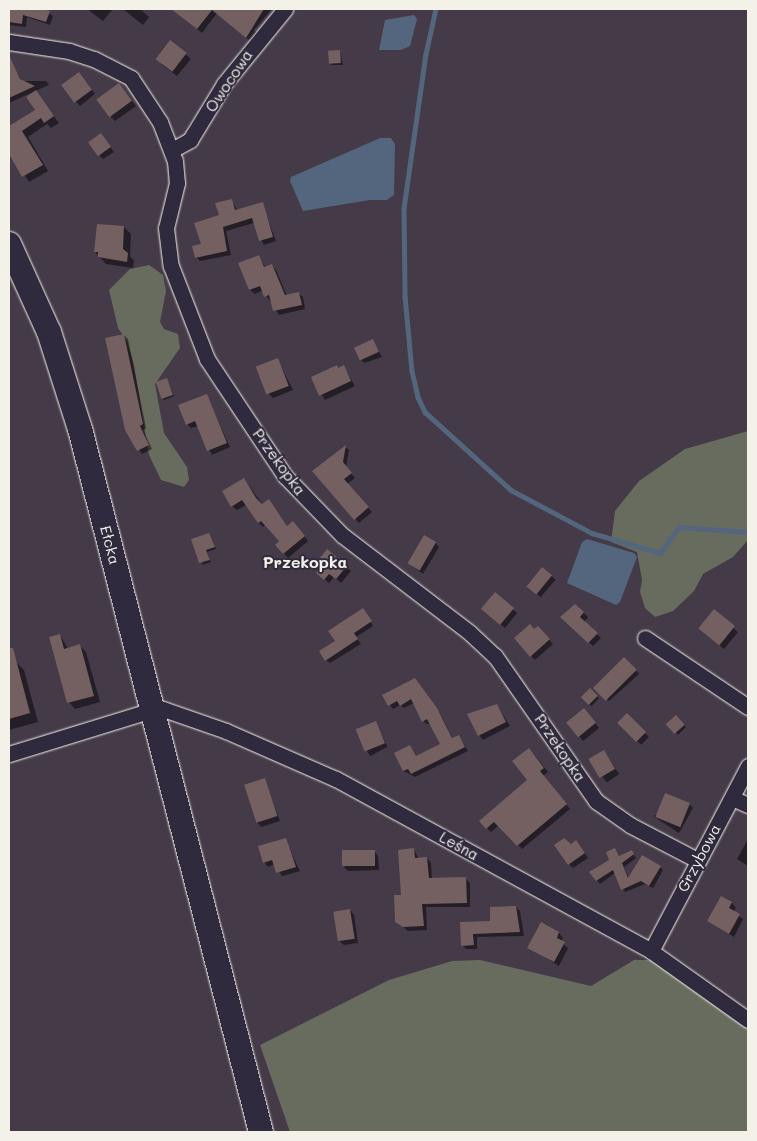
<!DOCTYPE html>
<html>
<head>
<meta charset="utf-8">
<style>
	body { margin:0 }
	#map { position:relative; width:757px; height:1141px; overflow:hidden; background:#443a48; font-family:Mali,sans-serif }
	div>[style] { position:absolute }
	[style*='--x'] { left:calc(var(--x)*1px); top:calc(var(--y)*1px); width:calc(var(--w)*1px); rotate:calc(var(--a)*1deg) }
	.green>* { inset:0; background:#686c5f }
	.water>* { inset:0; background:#53667e }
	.shadow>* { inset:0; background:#0007; transform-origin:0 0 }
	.stream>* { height:4.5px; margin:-2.25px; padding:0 2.25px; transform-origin:2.25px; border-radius:2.25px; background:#53667e }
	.building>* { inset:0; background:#746061; transform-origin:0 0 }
	.roads { filter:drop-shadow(0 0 1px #f4f1e8) drop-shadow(0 0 1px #f4f1e8) }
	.minor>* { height:15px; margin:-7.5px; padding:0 7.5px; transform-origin:7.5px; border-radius:7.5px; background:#2f2a3d }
	.primary>* { height:24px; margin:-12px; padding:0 12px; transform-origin:12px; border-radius:12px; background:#2f2a3d }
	span { translate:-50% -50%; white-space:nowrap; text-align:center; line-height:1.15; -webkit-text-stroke:4px #2f2a3d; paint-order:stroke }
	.street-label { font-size:15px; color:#f4f1e8 }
	.neighbourhood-label { font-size:16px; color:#f4f1e8; font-weight:700 }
	.frame { position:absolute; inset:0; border:10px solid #f4f1e8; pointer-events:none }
</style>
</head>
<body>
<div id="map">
	<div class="green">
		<i style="clip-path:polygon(149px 265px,163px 275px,166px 291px,160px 322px,164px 329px,178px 334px,180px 348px,155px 384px,164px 433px,187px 467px,189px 480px,184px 487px,161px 480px,149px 455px,134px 365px,127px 341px,118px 328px,109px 290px,130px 269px)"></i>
		<i style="clip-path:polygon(748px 431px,748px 540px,733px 557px,703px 574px,694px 591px,673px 611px,655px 617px,645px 608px,640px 592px,642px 580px,637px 552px,611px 542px,615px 511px,639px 481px,685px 449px)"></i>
		<i style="clip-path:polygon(480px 960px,591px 986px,634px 960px,651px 960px,686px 979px,748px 1027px,748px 1132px,290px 1132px,260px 1045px,389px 980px,452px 961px)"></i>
	</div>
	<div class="water">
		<i style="clip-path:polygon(414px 15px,417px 19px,410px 46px,401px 50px,379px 50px,385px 20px)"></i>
		<i style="clip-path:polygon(380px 138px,391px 138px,395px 144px,394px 195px,387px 200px,370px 200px,303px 211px,290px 181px,291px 177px)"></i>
		<i style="clip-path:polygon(587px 539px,634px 553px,637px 557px,620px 602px,616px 605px,567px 583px,582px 542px)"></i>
	</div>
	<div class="shadow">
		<i style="clip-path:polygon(9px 9px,43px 9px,53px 16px,50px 25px,27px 17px,26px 27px,9px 25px)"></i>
		<i style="clip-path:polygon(87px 9px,113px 9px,103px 21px)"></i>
		<i style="clip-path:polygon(123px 9px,140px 9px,149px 17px,143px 25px)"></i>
		<i style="clip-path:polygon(180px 9px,272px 9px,254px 30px,257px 33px,250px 41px,217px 13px,202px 33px,177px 12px)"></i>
		<i style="clip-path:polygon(170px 42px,191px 59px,177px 76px,161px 64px)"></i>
		<i style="clip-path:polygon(340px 51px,343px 65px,332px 65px,330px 64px)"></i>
		<i style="clip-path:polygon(12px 65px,22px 81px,46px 81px,49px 85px,35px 91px,59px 123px,51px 128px,47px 124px,28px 137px,48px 171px,29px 182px,9px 151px,9px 127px,37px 111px,35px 91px,9px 103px,9px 66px)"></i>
		<i style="clip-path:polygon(83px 78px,95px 94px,80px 106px,76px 102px)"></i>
		<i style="clip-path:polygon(123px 89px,136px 106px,115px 121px,111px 117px)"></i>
		<i style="clip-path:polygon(101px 134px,114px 152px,103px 159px,99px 155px)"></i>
		<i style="clip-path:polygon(231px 200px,238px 211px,262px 204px,276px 241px,264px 245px,254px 223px,226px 231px,231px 255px,200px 261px,196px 257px)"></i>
		<i style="clip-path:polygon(124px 227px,131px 234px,130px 256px,134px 261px,133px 268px,106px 264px,95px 252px)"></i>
		<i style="clip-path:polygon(258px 256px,266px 268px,272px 265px,276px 270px,287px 296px,298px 293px,303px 297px,305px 309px,279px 315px,263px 290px,255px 294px,250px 290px,240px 264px)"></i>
		<i style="clip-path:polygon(124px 335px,128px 339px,146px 428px,143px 430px,152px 449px,142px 454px,126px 429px,107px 339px)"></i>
		<i style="clip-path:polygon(373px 341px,382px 357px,364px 363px,360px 359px)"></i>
		<i style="clip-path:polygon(277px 359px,293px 390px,273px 398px,269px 394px)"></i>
		<i style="clip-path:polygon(343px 366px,355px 386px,325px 400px,312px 378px)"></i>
		<i style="clip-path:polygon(167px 380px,174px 396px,164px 400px,162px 398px)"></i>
		<i style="clip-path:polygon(206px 395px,230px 447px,212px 455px,198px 426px,191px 428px,187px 424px)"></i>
		<i style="clip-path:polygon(345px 447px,349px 450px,346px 467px,355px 478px,347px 484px,372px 512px,359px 523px,314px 471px)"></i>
		<i style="clip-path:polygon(244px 479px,263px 505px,269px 500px,288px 527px,297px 527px,308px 541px,288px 558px,277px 545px,281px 541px,266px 524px,263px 527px,258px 522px,246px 505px,237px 510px,232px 506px)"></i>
		<i style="clip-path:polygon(209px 534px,216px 549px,207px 552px,211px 562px,202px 565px)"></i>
		<i style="clip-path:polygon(435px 542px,439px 547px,423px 574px,408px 563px)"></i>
		<i style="clip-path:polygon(327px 551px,351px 571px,341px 583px,334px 577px,329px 583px,322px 577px)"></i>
		<i style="left:542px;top:568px;width:18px;height:23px;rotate:41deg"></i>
		<i style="clip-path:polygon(495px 594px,517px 613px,505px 628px,487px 613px)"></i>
		<i style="clip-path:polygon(575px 605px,588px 617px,584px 622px,601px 638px,593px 646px,562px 617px)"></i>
		<i style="clip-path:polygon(714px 611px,738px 632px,724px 649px,704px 633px)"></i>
		<i style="clip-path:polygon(364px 612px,373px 626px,356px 637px,361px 644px,330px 663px,326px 660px,336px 642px)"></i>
		<i style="clip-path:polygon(538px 628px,553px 644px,535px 660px,515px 639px)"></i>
		<i style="clip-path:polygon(60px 635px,68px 649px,80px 646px,86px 652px,100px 702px,75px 709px,69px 702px)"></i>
		<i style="clip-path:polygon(624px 658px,639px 674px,609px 701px,594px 688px)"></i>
		<i style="clip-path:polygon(15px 661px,24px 670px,38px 722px,9px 730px,9px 663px)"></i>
		<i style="clip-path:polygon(418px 683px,440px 713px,453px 739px,459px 736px,468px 751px,415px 777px,404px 771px,396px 753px,410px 746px,417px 757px,442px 745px,431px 723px,427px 724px,423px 721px,414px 703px,404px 708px,400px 705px,393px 709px,384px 696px)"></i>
		<i style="left:590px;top:690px;width:12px;height:11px;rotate:42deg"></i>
		<i style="clip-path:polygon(497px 705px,510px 726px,483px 740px,479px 735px)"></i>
		<i style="clip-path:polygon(588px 714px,599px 728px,583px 741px,568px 722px)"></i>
		<i style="left:627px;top:715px;width:31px;height:11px;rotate:45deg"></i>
		<i style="left:676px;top:717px;width:14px;height:11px;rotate:45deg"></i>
		<i style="left:375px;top:723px;width:27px;height:20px;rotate:62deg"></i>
		<i style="left:603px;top:751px;width:28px;height:15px;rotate:55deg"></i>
		<i style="clip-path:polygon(533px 753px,548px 772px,543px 776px,570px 809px,522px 849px,499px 825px,491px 832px,480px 821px,529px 780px)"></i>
		<i style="clip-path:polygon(264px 779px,280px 821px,261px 827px,257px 822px)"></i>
		<i style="clip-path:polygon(689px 804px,693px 808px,679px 833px,653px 816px)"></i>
		<i style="clip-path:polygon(748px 839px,748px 866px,737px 859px)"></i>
		<i style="clip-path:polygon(285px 840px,300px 871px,282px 876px,275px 864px,268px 867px,264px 862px)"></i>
		<i style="clip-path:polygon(580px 846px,588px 858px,573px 868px,569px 864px)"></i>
		<i style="clip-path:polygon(615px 849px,620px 857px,631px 852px,636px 858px,624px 867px,629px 879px,660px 867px,663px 870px,653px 888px,645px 884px,625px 892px,615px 873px,600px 884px,591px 872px,610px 860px)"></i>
		<i style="clip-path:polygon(414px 850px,419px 859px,427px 858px,431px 863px,432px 879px,466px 879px,470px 883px,470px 907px,426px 907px,427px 930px,408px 931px,397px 922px)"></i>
		<i style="clip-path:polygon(374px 851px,378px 856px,379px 870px,348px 871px,344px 867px)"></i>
		<i style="clip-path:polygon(721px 898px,732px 903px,736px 908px,733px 912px,743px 919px,734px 937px,708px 921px)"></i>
		<i style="clip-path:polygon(516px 907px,520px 911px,524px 936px,477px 937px,477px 949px,466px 949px,462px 945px,461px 923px,492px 922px)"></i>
		<i style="clip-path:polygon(350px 910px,354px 915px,358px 943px,344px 945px,339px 941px)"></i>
		<i style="clip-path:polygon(541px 924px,559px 933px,563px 938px,561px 942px,568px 948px,559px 966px,529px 947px)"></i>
	</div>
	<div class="stream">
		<i style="--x:436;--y:9;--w:46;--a:102.5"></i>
		<i style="--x:426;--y:54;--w:156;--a:98.1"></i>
		<i style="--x:404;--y:208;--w:88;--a:89.3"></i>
		<i style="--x:405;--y:296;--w:75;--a:84.7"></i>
		<i style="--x:412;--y:371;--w:27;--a:77"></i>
		<i style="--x:418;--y:397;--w:17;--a:65"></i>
		<i style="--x:425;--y:412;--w:116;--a:42.2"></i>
		<i style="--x:511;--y:490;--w:92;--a:28"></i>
		<i style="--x:592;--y:533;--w:71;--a:16.4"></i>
		<i style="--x:660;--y:553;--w:32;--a:-54"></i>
		<i style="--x:679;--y:527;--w:69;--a:4.1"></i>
	</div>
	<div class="building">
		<i style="clip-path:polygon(9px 9px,42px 9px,50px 11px,46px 22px,23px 15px,22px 24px,9px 22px)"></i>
		<i style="clip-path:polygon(171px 9px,264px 9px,246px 38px,212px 10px,197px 29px)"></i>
		<i style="left:170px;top:40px;width:21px;height:24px;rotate:37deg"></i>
		<i style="left:340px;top:50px;width:13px;height:12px;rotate:86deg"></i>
		<i style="clip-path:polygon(9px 55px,20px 79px,35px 86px,9px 98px)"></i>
		<i style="left:79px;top:72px;width:22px;height:22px;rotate:54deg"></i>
		<i style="left:119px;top:83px;width:22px;height:28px;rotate:54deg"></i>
		<i style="clip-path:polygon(36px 90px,54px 116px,44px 123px,41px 118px,22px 131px,43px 165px,22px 177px,9px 154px,9px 126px,35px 110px,26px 97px)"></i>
		<i style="left:101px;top:133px;width:17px;height:16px;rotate:54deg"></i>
		<i style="clip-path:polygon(232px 199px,235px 210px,263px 202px,273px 237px,259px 241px,252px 218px,223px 227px,227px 251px,195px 258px,192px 246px,201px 244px,194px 223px,219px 215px,215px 203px)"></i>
		<i style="clip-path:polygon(97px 224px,124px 226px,123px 249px,128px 253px,127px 262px,98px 257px,98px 252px,94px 252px)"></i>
		<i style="clip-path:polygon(259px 255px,264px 267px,272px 264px,285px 295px,299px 292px,302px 305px,273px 311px,269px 295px,264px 297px,260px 286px,249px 290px,238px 263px)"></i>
		<i style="clip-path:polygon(124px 334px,143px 424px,140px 426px,149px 445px,137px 451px,125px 430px,105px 338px)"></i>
		<i style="left:373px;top:339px;width:14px;height:21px;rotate:65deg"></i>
		<i style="left:278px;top:358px;width:30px;height:24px;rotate:69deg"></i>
		<i style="clip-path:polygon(337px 365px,338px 368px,344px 365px,351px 381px,319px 396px,311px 377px)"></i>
		<i style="left:167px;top:378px;width:18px;height:12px;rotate:71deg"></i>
		<i style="clip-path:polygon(207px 394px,227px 443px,207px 451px,195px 421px,186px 425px,178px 405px)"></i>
		<i style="clip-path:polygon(346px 445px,343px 462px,352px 473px,344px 479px,369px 507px,354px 520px,312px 471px)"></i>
		<i style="clip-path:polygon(244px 478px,256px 498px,262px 504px,269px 499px,287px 526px,293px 521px,305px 536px,283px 554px,275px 545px,279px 541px,261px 521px,258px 523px,242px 500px,231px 507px,222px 491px)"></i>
		<i style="clip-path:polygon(209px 533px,215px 547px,206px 550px,210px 560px,199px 563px,191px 539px)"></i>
		<i style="left:424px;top:535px;width:14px;height:33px;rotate:30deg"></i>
		<i style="clip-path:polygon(327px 549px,347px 566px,336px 579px,329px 574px,324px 580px,316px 573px,321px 567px,316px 563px)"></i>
		<i style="left:542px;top:567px;width:13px;height:25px;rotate:39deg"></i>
		<i style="left:495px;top:592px;width:25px;height:22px;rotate:40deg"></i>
		<i style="clip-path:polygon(575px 604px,584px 612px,580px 617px,598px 633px,588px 643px,560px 617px)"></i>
		<i style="clip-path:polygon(363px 608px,372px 621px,354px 633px,358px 639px,325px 661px,319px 651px,335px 641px,328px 631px)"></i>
		<i style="left:714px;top:609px;width:27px;height:25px;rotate:39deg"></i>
		<i style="clip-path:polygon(530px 624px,534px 629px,538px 626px,550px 639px,530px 657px,514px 638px)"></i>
		<i style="clip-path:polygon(60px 634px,64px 649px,80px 644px,94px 696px,67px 703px,49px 637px)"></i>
		<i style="clip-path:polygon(9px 648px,13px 648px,30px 713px,9px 719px)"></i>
		<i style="left:624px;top:657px;width:18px;height:44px;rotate:45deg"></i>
		<i style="clip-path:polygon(415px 678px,437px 708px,452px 738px,459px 735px,465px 747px,411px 774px,408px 769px,403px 771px,394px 753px,410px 745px,416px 756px,440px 744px,427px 719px,422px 722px,411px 699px,400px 706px,397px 701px,388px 706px,382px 695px)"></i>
		<i style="left:590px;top:688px;width:11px;height:13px;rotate:45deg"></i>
		<i style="clip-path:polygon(497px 704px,506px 722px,478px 736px,467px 714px)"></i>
		<i style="left:584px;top:708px;width:19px;height:23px;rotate:51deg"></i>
		<i style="left:627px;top:713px;width:27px;height:14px;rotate:45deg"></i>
		<i style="left:676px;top:715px;width:13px;height:14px;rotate:48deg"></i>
		<i style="left:376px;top:721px;width:24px;height:22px;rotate:68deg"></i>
		<i style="clip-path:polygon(529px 748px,544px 768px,540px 771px,567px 804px,517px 846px,494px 822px,486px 829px,479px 821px,527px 780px,512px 761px)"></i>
		<i style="left:604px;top:750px;width:22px;height:18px;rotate:60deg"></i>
		<i style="left:265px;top:778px;width:40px;height:22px;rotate:72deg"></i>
		<i style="left:665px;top:793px;width:27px;height:26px;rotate:22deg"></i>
		<i style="clip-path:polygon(286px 838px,296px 867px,276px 873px,272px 860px,263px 863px,258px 846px)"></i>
		<i style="clip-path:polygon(564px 838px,571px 844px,576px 840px,585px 853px,568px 865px,554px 845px)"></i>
		<i style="clip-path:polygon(414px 848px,415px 858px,427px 857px,429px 878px,466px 877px,467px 903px,422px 904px,424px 926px,403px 927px,395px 922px,394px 895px,401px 895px,398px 850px)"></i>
		<i style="clip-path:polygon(615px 848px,619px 856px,632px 850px,634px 854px,622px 863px,628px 878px,642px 855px,661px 866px,649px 886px,641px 881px,621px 890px,613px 870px,596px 881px,589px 872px,609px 860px,606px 852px)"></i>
		<i style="left:375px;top:850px;width:16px;height:33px;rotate:90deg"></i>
		<i style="clip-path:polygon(721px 896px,732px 902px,729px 908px,740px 914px,729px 934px,707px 921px)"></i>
		<i style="clip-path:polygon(516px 906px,520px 932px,473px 934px,474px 945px,461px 946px,460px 922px,490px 921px,490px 907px)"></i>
		<i style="left:350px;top:909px;width:30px;height:17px;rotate:81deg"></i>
		<i style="clip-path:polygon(541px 922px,559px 932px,557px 938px,565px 942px,554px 962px,527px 948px)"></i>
	</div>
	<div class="roads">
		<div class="minor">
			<i style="--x:9;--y:42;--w:61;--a:8.5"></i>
			<i style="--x:69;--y:51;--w:26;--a:18"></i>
			<i style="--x:94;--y:59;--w:42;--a:27.2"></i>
			<i style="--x:131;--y:78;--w:53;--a:56.6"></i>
			<i style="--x:160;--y:122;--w:42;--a:69"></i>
			<i style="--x:175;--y:161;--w:22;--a:85"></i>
			<i style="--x:177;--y:183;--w:46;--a:103.7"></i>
			<i style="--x:166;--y:228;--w:38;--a:83"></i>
			<i style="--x:171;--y:266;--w:100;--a:68.8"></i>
			<i style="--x:207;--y:359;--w:141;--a:56.3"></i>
			<i style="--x:285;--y:476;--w:82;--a:46"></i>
			<i style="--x:342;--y:535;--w:161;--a:37.4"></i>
			<i style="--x:470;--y:633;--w:34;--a:43"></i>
			<i style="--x:495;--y:656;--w:177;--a:55.1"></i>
			<i style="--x:596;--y:801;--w:42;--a:35.2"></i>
			<i style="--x:630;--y:825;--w:76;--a:27.6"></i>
			<i style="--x:172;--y:150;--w:21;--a:-29"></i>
			<i style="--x:190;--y:140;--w:66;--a:-58.7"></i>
			<i style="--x:224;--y:84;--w:97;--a:-50.9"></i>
			<i style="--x:645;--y:638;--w:124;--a:33.8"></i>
			<i style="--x:9;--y:754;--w:150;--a:-17.1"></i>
			<i style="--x:152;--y:710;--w:11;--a:-5"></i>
			<i style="--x:163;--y:709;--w:67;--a:19.2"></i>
			<i style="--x:226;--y:731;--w:120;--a:23.6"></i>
			<i style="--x:336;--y:779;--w:359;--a:28.6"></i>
			<i style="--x:651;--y:951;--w:119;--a:35.4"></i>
			<i style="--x:732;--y:798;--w:17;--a:24"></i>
			<i style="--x:651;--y:951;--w:209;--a:-62.3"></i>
		</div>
		<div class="primary">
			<i style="--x:9;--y:244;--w:97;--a:65.6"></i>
			<i style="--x:49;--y:332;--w:102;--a:72.3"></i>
			<i style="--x:80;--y:429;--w:726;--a:75.56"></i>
		</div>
	</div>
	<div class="street-label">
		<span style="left:229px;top:81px;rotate:-56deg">Owocowa</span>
		<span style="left:279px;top:462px;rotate:54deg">Przekopka</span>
		<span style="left:110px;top:545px;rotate:75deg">Ełcka</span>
		<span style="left:560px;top:748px;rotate:56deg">Przekopka</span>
		<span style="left:459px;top:846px;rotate:29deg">Leśna</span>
		<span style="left:699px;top:858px;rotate:-62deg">Grzybowa</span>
	</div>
	<div class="neighbourhood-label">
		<span style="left:305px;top:562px">Przekopka</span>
	</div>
	<div class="frame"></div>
</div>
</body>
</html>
